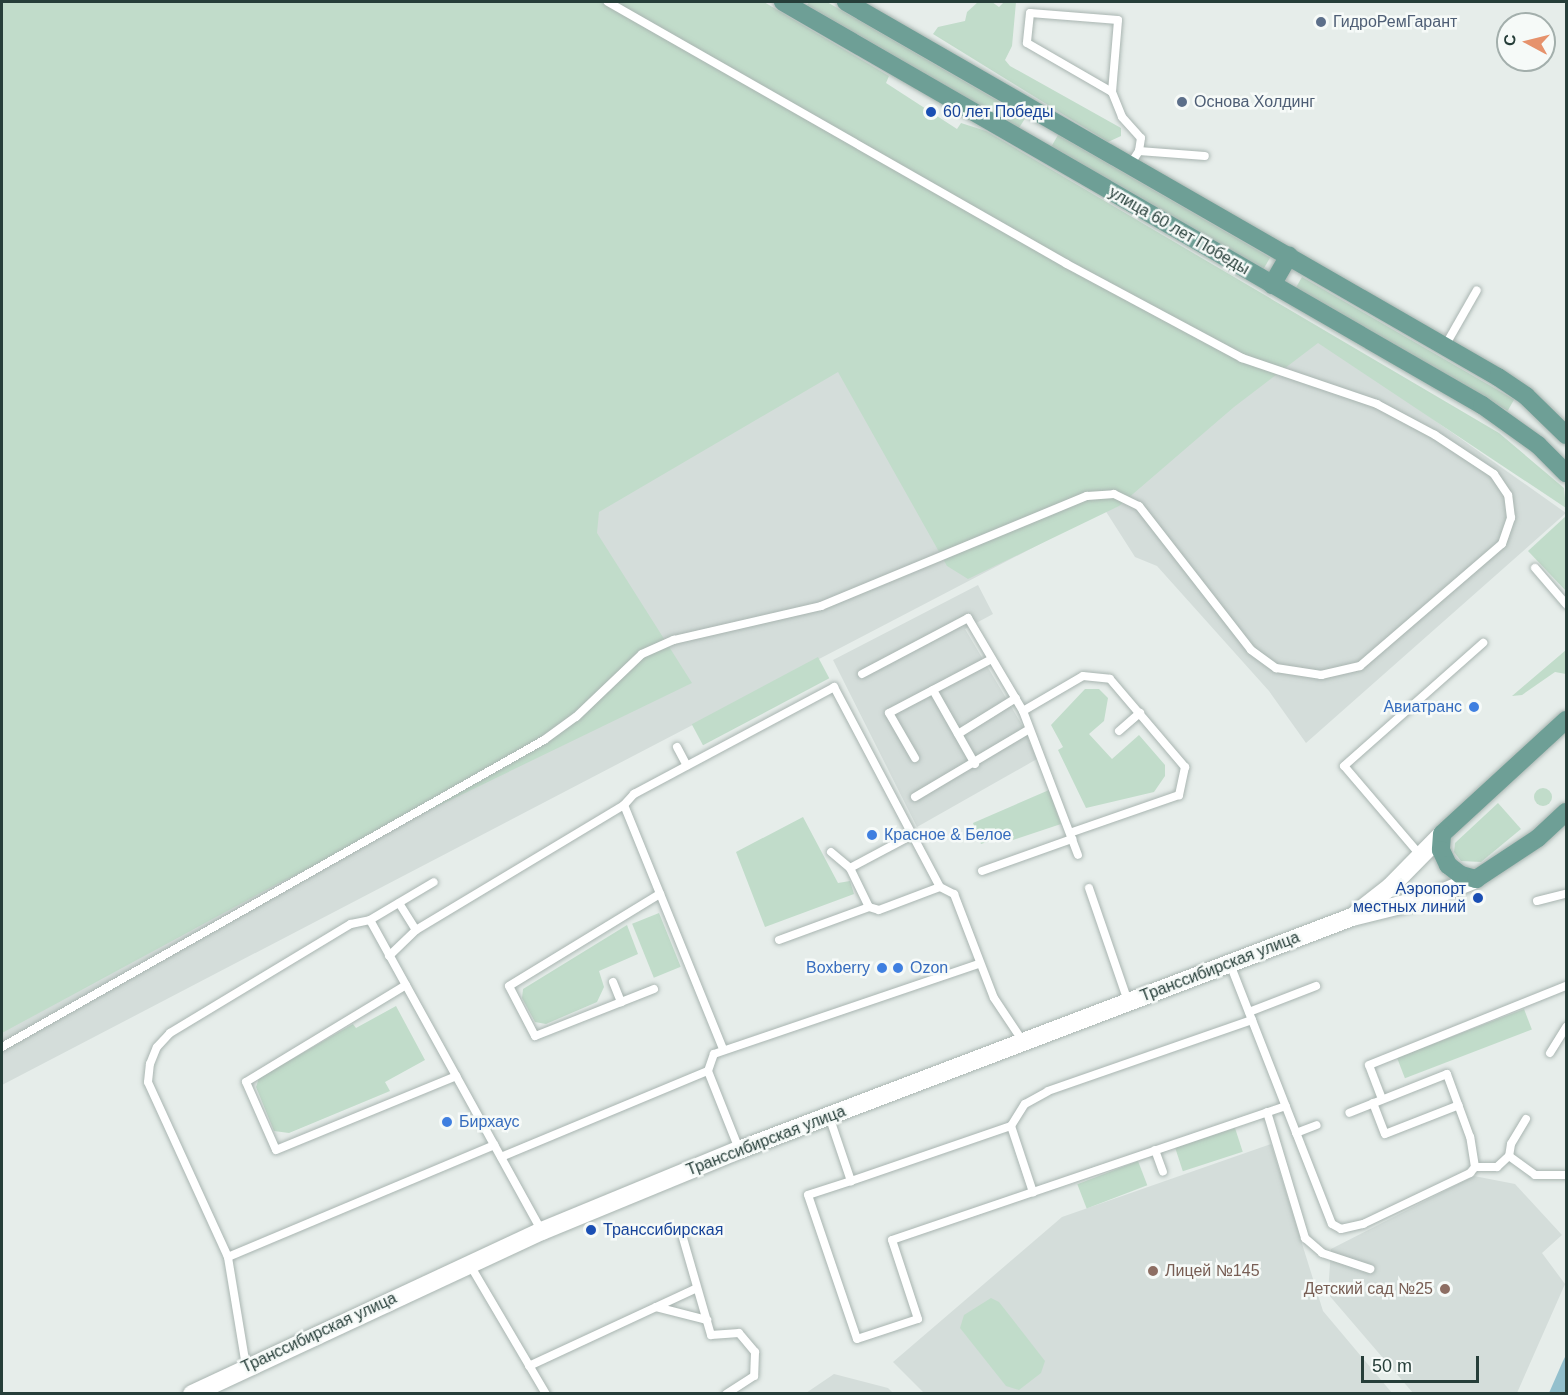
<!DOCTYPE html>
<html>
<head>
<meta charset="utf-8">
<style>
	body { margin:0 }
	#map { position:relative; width:1568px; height:1395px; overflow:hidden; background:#e6edea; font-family:Helvetica,sans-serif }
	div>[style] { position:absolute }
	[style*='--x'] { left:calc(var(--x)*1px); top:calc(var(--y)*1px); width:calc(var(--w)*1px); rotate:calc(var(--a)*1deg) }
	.built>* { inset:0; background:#d4ddda }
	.green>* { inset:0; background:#c1dcca; transform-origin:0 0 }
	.round { border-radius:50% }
	.water>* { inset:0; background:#93c0cd }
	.roads { filter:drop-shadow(0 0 2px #a9b5b1) drop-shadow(0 0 2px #a9b5b1) }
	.service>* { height:8px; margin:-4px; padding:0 4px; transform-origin:4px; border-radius:4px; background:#fff }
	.secondary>* { height:18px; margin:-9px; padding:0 9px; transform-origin:9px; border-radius:9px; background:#fff }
	.primary>* { height:18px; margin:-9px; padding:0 9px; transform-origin:9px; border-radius:9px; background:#6e9f96 }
	.dots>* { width:16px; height:16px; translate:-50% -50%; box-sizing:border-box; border:3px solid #f6faf8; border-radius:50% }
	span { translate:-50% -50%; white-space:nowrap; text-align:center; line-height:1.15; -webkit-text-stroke:5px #f6faf8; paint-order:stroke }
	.service-label { font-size:16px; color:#4e5e75 }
	.left { translate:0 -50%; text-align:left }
	.transit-label { font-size:16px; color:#164399 }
	.right { translate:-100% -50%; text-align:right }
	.street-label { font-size:16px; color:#263e39 }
	.shop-label { font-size:16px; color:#366cbe }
	.education-label { font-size:16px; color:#785e54 }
	.frame { position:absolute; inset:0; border:3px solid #263e39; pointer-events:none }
	.north { position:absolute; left:1496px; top:12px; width:60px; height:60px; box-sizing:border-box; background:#f6faf8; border:2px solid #a3afac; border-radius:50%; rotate:277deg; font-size:16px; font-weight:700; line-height:24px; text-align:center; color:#263e39 }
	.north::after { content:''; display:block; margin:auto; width:21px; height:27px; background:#e6926c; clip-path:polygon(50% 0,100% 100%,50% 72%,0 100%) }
	.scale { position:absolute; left:1361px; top:1356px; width:118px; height:27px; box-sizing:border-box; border:3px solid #263e39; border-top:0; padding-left:8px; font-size:18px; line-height:21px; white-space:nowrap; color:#263e39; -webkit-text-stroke:4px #f6faf8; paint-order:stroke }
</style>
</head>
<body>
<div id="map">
	<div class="built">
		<i style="clip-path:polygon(2px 2px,1325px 343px,1566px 513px,1306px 743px,1269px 691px,1157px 566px,1135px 557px,1105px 510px,2px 1085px)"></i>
		<i style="clip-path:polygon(978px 585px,993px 614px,965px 629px,1022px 725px,1037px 759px,917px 827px,833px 660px)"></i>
		<i style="clip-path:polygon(1271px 1144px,1323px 1311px,1392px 1393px,924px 1393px,893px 1362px,1062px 1217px)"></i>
		<i style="clip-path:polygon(1474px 1176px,1515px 1184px,1562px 1235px,1542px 1253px,1565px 1284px,1517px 1393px,1413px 1393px,1328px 1294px,1331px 1249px)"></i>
		<i style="clip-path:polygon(834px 1374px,888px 1388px,893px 1393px,806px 1393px)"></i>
	</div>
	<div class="green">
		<i style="clip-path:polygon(2px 2px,764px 2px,889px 76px,886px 83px,957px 129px,961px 123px,986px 131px,1499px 433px,1564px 488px,1566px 508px,1318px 343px,1234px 407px,1119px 506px,968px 579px,947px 566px,838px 372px,599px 512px,597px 533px,692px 683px,277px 884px,2px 1033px)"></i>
		<i style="clip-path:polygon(809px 2px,827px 2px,1026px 117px,1019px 128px,807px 5px)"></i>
		<i style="clip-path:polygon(978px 2px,992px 2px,999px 7px,1004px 2px,1016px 2px,1012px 46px,1005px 60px,1010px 66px,1121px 128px,1121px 136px,1108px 142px,933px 34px,938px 27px,965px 21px,967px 12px)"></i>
		<i style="left:1058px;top:135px;width:245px;height:13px;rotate:30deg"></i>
		<i style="left:1302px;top:277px;width:245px;height:13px;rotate:30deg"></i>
		<i style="clip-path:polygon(1566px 516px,1566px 591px,1528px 551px)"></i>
		<i style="clip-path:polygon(1566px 650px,1566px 674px,1555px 672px,1522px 695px,1512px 696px)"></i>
		<i style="left:818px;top:657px;width:24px;height:143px;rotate:62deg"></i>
		<i style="clip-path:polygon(1085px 689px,1099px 689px,1108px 698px,1104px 721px,1089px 734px,1112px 759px,1139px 735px,1165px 765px,1165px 776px,1154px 792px,1086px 808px,1058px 750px,1063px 747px,1051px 725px)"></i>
		<i class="round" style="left:1534px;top:788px;width:18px;height:18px"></i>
		<i style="clip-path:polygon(1049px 790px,1061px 824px,1013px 840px,1010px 834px,981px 844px,973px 823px)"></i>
		<i style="clip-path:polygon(1498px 803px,1521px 829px,1481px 862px,1461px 861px,1454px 852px,1455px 843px)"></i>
		<i style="clip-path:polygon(803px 817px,838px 883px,850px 881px,854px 894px,765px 927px,736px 852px)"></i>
		<i style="left:659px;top:913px;width:58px;height:29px;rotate:68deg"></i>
		<i style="clip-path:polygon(627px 925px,638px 954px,599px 971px,604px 987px,597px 1002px,546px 1024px,535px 1022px,522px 998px,523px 989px)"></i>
		<i style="clip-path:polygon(396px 1006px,425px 1060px,385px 1082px,390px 1091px,289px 1133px,274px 1131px,256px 1087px,259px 1078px,353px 1024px,356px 1028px)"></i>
		<i style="left:1524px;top:1009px;width:22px;height:136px;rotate:69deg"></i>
		<i style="left:1235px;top:1128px;width:25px;height:63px;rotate:72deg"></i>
		<i style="left:1138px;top:1161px;width:26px;height:65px;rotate:69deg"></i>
		<i style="clip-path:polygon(991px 1298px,999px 1302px,1045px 1361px,1041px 1373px,1019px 1390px,1006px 1386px,960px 1328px,964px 1315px)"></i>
	</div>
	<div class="water">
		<i style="clip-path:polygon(1566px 1355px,1566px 1393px,1549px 1393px,1563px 1361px)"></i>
	</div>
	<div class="roads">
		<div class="service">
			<i style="--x:1112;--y:92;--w:72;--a:-85.2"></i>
			<i style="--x:1118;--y:20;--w:88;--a:-175.5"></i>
			<i style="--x:1030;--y:13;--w:30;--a:96"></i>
			<i style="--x:1027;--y:43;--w:98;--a:30"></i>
			<i style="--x:1112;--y:92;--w:27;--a:68"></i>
			<i style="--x:1122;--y:117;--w:28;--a:48"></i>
			<i style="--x:1141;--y:138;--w:13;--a:99"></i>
			<i style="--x:1139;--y:151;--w:17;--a:123"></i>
			<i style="--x:1139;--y:151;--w:66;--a:4.3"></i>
			<i style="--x:1445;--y:346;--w:64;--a:-60.3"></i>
			<i style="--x:1535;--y:568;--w:48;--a:49.3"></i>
			<i style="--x:862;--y:674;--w:120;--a:-27.8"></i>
			<i style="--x:968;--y:618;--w:108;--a:59.4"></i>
			<i style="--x:1023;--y:711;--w:154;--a:69.1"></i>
			<i style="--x:933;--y:690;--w:85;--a:60.4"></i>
			<i style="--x:1023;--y:711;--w:69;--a:-30.3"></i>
			<i style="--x:1083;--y:676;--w:27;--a:6"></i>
			<i style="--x:1110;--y:679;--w:116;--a:49.6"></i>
			<i style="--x:1185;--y:767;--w:29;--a:102"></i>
			<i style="--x:1179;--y:795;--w:115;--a:160.8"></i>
			<i style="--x:1119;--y:731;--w:28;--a:-41"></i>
			<i style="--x:958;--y:734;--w:68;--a:-31.8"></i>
			<i style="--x:677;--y:747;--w:21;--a:62"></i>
			<i style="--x:915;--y:758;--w:52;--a:-120"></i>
			<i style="--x:889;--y:713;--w:116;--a:-27.7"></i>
			<i style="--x:915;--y:797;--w:131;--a:-30.7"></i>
			<i style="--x:624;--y:805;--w:263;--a:67.9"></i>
			<i style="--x:831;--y:852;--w:25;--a:40"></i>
			<i style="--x:850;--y:868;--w:43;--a:64"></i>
			<i style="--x:1421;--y:856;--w:118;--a:-130.5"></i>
			<i style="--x:1344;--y:766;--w:186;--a:-41.5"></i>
			<i style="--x:850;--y:868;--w:70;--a:-28"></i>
			<i style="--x:982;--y:871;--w:96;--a:-19.6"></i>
			<i style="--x:1089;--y:888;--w:120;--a:71"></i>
			<i style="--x:1537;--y:901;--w:30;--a:-14"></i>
			<i style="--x:399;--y:903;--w:32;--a:58"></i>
			<i style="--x:370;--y:920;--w:355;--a:61.1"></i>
			<i style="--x:779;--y:940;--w:96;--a:-20.1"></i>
			<i style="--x:869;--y:907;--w:10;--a:17"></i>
			<i style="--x:879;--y:910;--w:65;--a:-20.7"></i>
			<i style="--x:389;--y:956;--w:37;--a:-44"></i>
			<i style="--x:416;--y:930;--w:243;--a:-31"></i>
			<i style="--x:624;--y:805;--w:15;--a:-48"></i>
			<i style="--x:634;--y:794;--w:227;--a:-28.1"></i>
			<i style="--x:834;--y:687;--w:226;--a:62.1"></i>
			<i style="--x:940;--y:887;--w:16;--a:27"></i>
			<i style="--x:954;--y:894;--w:111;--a:69"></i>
			<i style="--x:994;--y:998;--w:50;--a:56.3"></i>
			<i style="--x:1230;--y:964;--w:279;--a:68.6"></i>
			<i style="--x:1332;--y:1224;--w:10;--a:29"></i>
			<i style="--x:1341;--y:1229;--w:23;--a:-13"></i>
			<i style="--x:1363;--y:1224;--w:119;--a:-25.5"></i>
			<i style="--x:1470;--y:1173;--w:8;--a:-50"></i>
			<i style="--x:1475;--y:1167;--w:30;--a:-99"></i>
			<i style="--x:1470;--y:1137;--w:67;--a:-110.1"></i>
			<i style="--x:1447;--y:1074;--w:105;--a:158.3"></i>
			<i style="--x:613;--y:982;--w:22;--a:68"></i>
			<i style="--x:406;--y:985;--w:187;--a:148.8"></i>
			<i style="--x:246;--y:1082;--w:74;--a:66.2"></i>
			<i style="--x:276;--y:1150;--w:195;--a:-22.3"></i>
			<i style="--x:654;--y:989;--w:128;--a:158.4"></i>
			<i style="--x:535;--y:1036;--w:56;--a:-117.5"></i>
			<i style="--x:509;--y:986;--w:177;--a:-31.4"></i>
			<i style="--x:1249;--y:1012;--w:72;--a:-21.2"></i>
			<i style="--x:2;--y:1047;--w:623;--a:-29.53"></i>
			<i style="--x:544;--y:740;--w:39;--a:-36"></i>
			<i style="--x:576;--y:717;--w:91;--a:-43.7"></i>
			<i style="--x:642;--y:654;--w:35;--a:-24"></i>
			<i style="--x:674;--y:640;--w:151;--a:-13"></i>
			<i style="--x:821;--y:606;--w:288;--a:-22.5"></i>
			<i style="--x:1087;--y:496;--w:27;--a:-4"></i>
			<i style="--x:1114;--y:494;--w:28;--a:26"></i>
			<i style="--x:1139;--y:506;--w:182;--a:52.1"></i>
			<i style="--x:1251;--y:650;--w:31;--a:36"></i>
			<i style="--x:1276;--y:668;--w:46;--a:8.8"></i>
			<i style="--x:1321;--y:675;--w:40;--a:-13"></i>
			<i style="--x:1360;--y:666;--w:187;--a:-40.7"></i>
			<i style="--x:1502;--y:544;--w:28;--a:-71"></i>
			<i style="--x:1511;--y:518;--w:23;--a:-97"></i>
			<i style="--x:1508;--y:495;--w:25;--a:-124"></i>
			<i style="--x:1494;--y:474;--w:71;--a:-146.5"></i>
			<i style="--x:1435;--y:435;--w:66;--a:-151.9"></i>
			<i style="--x:1377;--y:404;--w:143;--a:-161.2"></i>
			<i style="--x:1242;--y:358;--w:199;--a:-151.8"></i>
			<i style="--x:1067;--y:264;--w:529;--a:-150.28"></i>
			<i style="--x:1550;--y:1053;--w:31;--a:-58"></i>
			<i style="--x:1382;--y:1099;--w:36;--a:-111"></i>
			<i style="--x:1369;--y:1065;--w:212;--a:-21.9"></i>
			<i style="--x:1373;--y:1103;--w:33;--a:69"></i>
			<i style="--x:1385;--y:1134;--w:79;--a:-21.4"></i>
			<i style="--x:1267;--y:1112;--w:132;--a:73.2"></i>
			<i style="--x:1305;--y:1238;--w:23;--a:41"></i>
			<i style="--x:1322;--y:1253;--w:51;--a:18.4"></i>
			<i style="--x:829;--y:1116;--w:69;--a:71.3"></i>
			<i style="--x:851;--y:1181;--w:45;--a:162"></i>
			<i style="--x:808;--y:1195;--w:152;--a:71.2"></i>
			<i style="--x:857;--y:1339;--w:64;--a:-18.2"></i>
			<i style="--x:918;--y:1319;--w:83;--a:-108.2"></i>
			<i style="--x:892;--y:1240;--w:416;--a:-18.8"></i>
			<i style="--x:1526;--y:1119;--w:29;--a:121"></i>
			<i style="--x:1511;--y:1144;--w:12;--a:99"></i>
			<i style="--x:1509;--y:1156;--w:32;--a:36"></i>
			<i style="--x:1535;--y:1175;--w:31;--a:0"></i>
			<i style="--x:1011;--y:1126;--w:26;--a:-58"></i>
			<i style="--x:1025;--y:1104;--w:26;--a:-29"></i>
			<i style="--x:1048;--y:1091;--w:216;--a:-19.2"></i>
			<i style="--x:1296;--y:1133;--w:22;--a:-21"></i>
			<i style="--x:739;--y:1149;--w:84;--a:-111.7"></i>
			<i style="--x:708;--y:1071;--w:18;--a:-71"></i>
			<i style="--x:714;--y:1054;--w:280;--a:-18.8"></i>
			<i style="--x:1155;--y:1150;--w:23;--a:70"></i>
			<i style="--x:501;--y:1157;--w:224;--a:-22.6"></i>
			<i style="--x:1475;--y:1167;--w:22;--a:0"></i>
			<i style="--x:1497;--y:1167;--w:16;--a:-43"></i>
			<i style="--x:851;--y:1181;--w:169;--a:-19"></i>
			<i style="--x:1011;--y:1126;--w:70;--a:71.6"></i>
			<i style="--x:683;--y:1238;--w:101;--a:73.9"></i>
			<i style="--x:711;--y:1335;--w:28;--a:-4"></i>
			<i style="--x:739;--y:1333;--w:25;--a:50"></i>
			<i style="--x:755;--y:1352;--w:24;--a:92"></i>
			<i style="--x:754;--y:1376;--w:33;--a:147"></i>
			<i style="--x:228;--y:1257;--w:289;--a:-22.8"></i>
			<i style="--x:470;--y:1265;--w:150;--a:59.5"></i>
			<i style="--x:656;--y:1307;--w:53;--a:14.3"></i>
			<i style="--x:246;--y:1366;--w:110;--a:-99.4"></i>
			<i style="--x:228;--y:1257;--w:192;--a:-114.6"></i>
			<i style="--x:148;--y:1082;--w:18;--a:-84"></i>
			<i style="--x:150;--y:1064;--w:18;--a:-68"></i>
			<i style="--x:157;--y:1047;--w:19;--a:-47"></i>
			<i style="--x:170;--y:1033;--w:211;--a:-31.1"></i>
			<i style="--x:351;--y:924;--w:19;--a:-12"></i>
			<i style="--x:370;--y:920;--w:74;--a:-30.7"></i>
			<i style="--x:529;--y:1366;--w:185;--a:-24.9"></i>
		</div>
		<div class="secondary">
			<i style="--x:1358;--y:912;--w:41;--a:-38"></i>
			<i style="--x:1390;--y:887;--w:74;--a:-45.5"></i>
			<i style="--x:192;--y:1394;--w:386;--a:-25"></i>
			<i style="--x:542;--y:1231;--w:213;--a:-22.4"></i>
			<i style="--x:739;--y:1150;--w:656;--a:-20.81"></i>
			<i style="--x:1352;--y:917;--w:79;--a:-13.9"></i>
			<i style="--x:1429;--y:898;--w:51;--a:-22"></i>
		</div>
		<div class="primary">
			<i style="--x:783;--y:2;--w:807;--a:29.97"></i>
			<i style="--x:1482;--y:405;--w:69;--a:35.5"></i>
			<i style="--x:1538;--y:445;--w:40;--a:45"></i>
			<i style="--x:846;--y:2;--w:752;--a:29.91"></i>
			<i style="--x:1498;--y:377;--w:34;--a:34"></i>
			<i style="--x:1526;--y:396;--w:56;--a:44.3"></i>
			<i style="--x:1272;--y:285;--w:34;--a:-60"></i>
			<i style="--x:1566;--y:720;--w:168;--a:137.4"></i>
			<i style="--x:1442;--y:834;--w:16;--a:94"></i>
			<i style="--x:1441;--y:850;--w:17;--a:65"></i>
			<i style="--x:1448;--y:865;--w:16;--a:38"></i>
			<i style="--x:1461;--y:875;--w:16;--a:15"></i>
			<i style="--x:1476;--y:879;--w:74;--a:-33.5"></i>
			<i style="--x:1538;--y:838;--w:38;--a:-43"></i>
		</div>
	</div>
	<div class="dots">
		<i style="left:1321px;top:22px;background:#5c6f8a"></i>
		<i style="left:1182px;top:102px;background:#5c6f8a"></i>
		<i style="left:931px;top:112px;background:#1a4fb4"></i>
		<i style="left:1474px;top:707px;background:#3f7fe0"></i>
		<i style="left:872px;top:835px;background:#3f7fe0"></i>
		<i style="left:1478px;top:898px;background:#1a4fb4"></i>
		<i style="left:882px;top:968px;background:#3f7fe0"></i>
		<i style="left:898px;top:968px;background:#3f7fe0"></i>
		<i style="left:447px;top:1122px;background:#3f7fe0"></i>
		<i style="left:591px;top:1230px;background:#1a4fb4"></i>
		<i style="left:1153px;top:1271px;background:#8d6e63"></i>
		<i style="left:1445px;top:1289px;background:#8d6e63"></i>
	</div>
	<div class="service-label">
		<span class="left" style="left:1333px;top:22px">ГидроРемГарант</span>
		<span class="left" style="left:1194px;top:102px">Основа Холдинг</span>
	</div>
	<div class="transit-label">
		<span class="left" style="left:943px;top:112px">60 лет Победы</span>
		<span class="right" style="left:1466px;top:898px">Аэропорт<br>местных линий</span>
		<span class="left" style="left:603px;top:1230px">Транссибирская</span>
	</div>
	<div class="street-label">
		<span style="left:1179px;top:231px;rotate:30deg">улица 60 лет Победы</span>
		<span style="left:1220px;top:967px;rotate:-21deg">Транссибирская улица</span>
		<span style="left:766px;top:1141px;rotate:-21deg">Транссибирская улица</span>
		<span style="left:319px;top:1333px;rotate:-25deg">Транссибирская улица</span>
	</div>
	<div class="shop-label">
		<span class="right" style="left:1462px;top:707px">Авиатранс</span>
		<span class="left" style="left:884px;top:835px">Красное &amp; Белое</span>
		<span class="right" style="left:870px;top:968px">Boxberry</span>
		<span class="left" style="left:910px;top:968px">Ozon</span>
		<span class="left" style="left:459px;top:1122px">Бирхаус</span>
	</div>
	<div class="education-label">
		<span class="left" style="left:1165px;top:1271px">Лицей №145</span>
		<span class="right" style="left:1433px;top:1289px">Детский сад №25</span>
	</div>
	<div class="frame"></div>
	<div class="north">С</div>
	<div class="scale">50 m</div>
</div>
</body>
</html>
